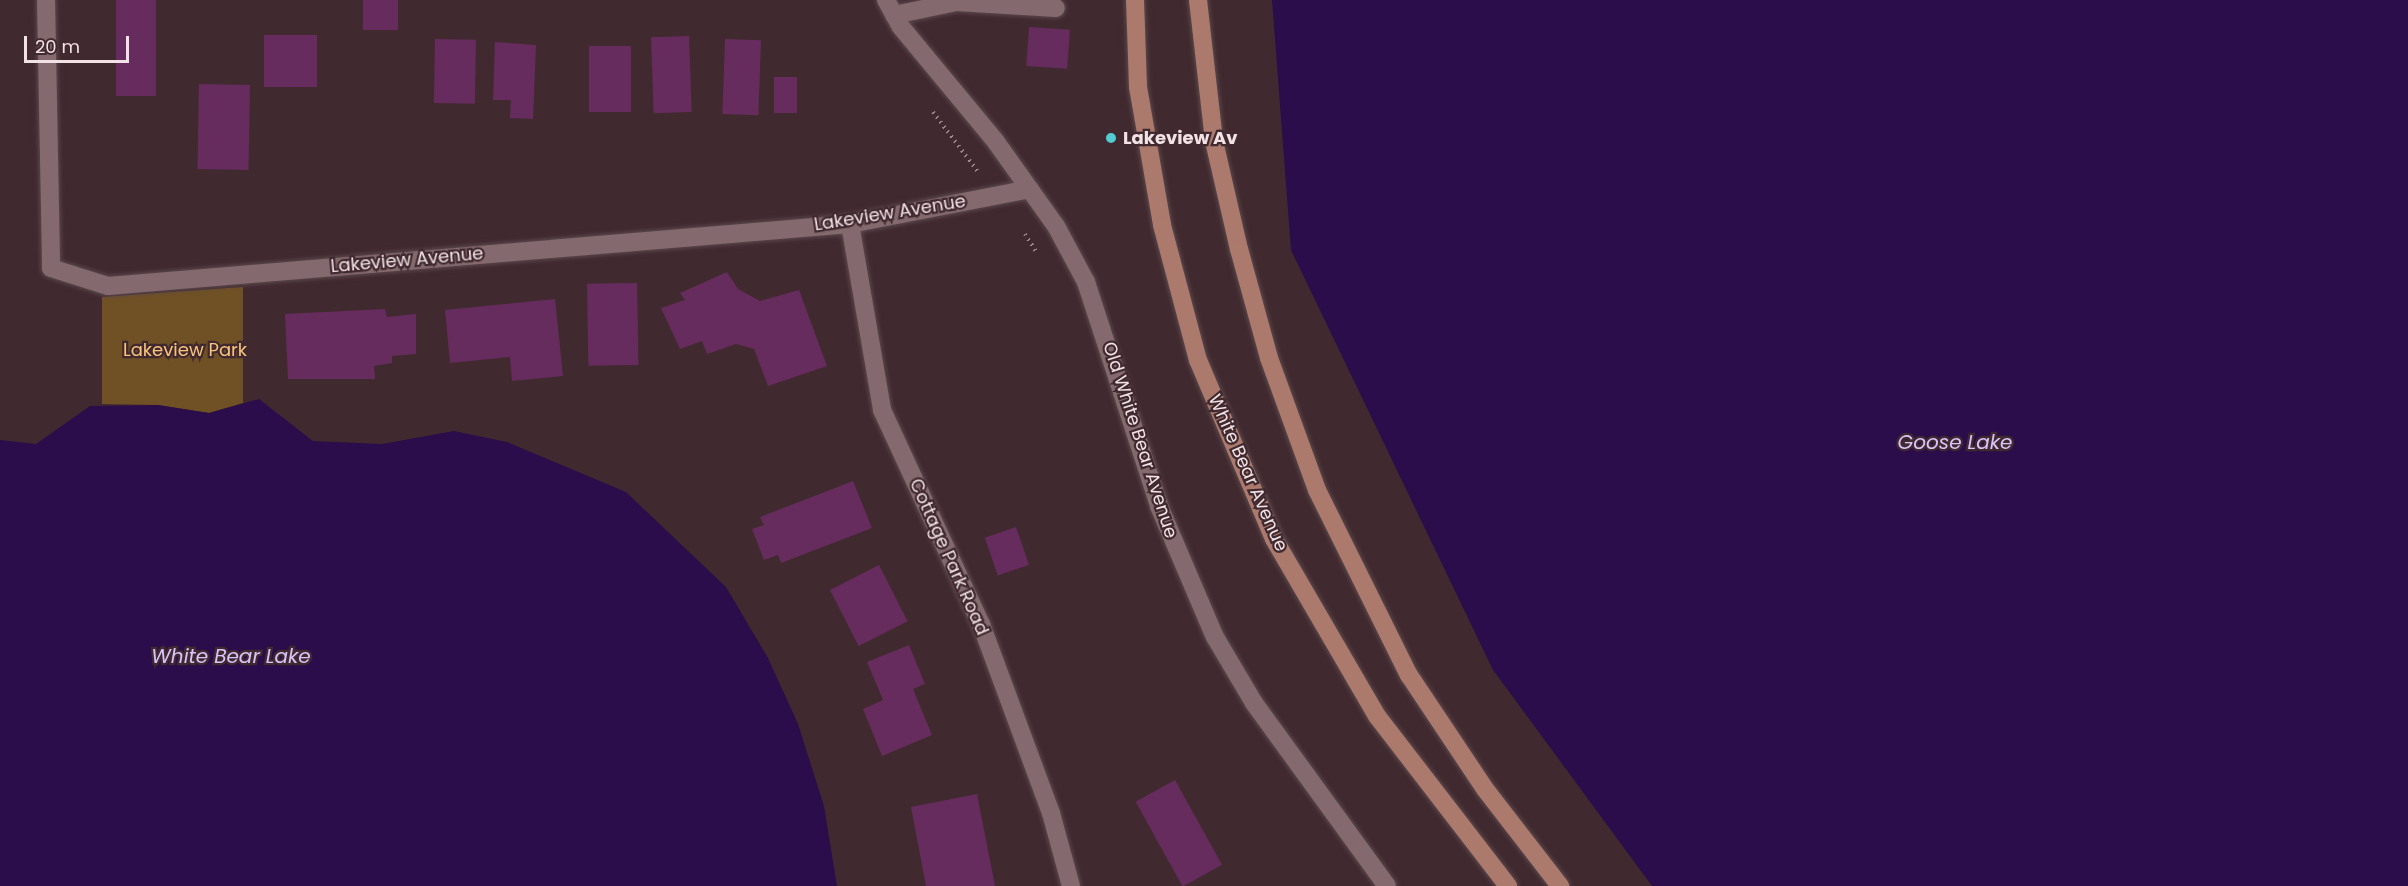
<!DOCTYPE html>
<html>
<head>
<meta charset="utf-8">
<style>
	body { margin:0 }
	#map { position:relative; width:2408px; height:886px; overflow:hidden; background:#412a2f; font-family:Poppins,sans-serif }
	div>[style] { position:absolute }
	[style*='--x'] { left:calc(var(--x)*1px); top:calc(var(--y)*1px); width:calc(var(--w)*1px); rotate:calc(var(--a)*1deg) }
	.green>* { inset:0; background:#705126 }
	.water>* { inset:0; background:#2a0d4a }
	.building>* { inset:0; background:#652c5d; transform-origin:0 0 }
	.path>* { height:4px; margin-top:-2px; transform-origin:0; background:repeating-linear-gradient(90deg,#9d8a8e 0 1.5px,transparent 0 6px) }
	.roads { filter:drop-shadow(0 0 2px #5b494d) drop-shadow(0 0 2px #5b494d) }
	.minor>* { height:18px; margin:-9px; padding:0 9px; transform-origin:9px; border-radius:9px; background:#846a6f }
	.major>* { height:18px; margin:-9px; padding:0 9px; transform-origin:9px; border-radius:9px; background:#ac796d }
	.dots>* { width:16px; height:16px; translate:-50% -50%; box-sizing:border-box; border:3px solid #412a2f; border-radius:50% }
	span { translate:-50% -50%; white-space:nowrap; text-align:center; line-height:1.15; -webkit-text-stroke:4.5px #412a2f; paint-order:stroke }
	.poi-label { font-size:18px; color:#f1e2e5; font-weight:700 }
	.left { translate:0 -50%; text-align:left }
	.street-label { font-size:18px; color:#f1e2e5 }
	.park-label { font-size:18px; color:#fac47d }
	.water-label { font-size:20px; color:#d7c4fd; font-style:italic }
	.scale { position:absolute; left:24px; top:36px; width:105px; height:27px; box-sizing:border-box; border:3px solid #f1e2e5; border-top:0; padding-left:8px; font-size:18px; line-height:21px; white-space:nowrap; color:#f1e2e5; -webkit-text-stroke:4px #412a2f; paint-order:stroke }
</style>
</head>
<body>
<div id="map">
	<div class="green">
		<i style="clip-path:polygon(243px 287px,243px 403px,209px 413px,158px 405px,102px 404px,102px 297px)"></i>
	</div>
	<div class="water">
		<i style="clip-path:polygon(1272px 0,2408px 0,2408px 886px,1652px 886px,1493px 670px,1291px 250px)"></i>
		<i style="clip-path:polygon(259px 399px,313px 441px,382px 444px,454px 431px,507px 442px,626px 492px,726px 587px,768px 658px,798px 724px,824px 806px,837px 886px,0 886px,0 440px,36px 444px,90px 406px,158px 405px,209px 413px)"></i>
	</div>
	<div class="building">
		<i style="left:116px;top:0;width:40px;height:96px"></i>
		<i style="left:363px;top:0;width:35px;height:30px"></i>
		<i style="left:1029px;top:27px;width:41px;height:39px;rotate:4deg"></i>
		<i style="left:264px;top:35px;width:53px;height:52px"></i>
		<i style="left:689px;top:36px;width:76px;height:38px;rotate:88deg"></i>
		<i style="left:435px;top:39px;width:41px;height:64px;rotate:1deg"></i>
		<i style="left:725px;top:39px;width:36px;height:75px;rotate:2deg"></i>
		<i style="clip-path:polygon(495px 42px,536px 45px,533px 119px,510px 118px,511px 100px,493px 100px)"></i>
		<i style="left:589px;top:46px;width:42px;height:66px"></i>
		<i style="left:774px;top:77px;width:23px;height:36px"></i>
		<i style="left:199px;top:84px;width:51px;height:85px;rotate:1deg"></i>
		<i style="clip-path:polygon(727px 272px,738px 289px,760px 301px,799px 290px,827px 366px,768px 386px,754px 349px,736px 344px,707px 354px,702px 341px,680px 349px,661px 308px,685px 300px,680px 293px)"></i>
		<i style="left:637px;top:283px;width:82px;height:50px;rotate:89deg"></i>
		<i style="clip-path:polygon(555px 299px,563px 376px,512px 381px,510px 357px,450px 363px,445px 310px)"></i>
		<i style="clip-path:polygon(385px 309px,387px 317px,416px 314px,416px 354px,392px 356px,392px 363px,374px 366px,375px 379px,288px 379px,285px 314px)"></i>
		<i style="clip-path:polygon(853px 481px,872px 528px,781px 563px,778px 555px,764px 560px,752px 529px,764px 525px,760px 517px)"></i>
		<i style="left:1016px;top:527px;width:40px;height:33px;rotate:71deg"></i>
		<i style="left:879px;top:565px;width:63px;height:55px;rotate:63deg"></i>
		<i style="clip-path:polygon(909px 645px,925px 684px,913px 689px,932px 735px,882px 756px,863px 709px,883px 700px,867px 662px)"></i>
		<i style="left:1175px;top:780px;width:97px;height:45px;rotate:61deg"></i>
		<i style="clip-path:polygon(977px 794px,995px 886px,926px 886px,911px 807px)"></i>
	</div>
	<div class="path">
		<i style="--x:933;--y:112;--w:76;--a:53"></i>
		<i style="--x:1025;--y:234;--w:22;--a:58"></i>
	</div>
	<div class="roads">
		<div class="minor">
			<i style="--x:46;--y:0;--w:268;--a:88.9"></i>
			<i style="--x:51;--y:268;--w:60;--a:17.5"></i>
			<i style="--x:108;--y:286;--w:745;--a:-4.78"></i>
			<i style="--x:850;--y:224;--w:183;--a:-11"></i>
			<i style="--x:886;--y:0;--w:31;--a:61"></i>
			<i style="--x:901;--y:27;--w:149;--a:50.4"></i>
			<i style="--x:996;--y:142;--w:103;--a:54.5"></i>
			<i style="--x:1056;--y:226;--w:64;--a:61.8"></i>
			<i style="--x:1086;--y:282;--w:236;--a:71.9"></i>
			<i style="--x:1159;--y:506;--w:142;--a:66.9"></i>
			<i style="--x:1215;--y:637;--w:77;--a:59.4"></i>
			<i style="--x:1254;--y:703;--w:226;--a:54"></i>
			<i style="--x:894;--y:15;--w:64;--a:-11.7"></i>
			<i style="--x:957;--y:2;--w:99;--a:3.5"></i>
			<i style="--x:850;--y:224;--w:189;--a:80.2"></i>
			<i style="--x:882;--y:410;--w:236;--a:65.2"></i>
			<i style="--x:981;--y:624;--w:202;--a:69.7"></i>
			<i style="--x:1051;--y:813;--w:76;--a:74.7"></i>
		</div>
		<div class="major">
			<i style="--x:1135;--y:0;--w:87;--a:88"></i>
			<i style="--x:1138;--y:87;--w:140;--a:80.1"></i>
			<i style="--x:1162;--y:225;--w:140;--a:75.1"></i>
			<i style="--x:1198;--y:360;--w:194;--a:67"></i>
			<i style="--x:1274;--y:539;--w:205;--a:59.8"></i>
			<i style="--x:1377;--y:716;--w:215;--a:52.4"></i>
			<i style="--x:1198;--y:0;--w:142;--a:83.5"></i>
			<i style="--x:1214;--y:141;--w:111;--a:77"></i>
			<i style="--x:1239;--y:249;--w:113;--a:74.6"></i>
			<i style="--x:1269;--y:358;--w:140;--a:70"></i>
			<i style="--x:1317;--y:490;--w:207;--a:63.6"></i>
			<i style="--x:1409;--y:675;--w:137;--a:56.3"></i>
			<i style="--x:1485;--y:789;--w:123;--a:52.3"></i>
		</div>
	</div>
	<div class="dots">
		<i style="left:1111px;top:138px;background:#51ccd3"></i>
	</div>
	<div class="poi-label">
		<span class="left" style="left:1123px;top:138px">Lakeview Av</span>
	</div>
	<div class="street-label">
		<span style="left:890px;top:213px;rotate:-9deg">Lakeview Avenue</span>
		<span style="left:407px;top:260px;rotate:-5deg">Lakeview Avenue</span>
		<span style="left:1140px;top:440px;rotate:72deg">Old White Bear Avenue</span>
		<span style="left:1248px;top:473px;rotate:66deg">White Bear Avenue</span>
		<span style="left:949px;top:557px;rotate:66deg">Cottage Park Road</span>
	</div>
	<div class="park-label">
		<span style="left:185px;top:350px">Lakeview Park</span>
	</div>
	<div class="water-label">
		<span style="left:1955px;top:442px">Goose Lake</span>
		<span style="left:231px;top:656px">White Bear Lake</span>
	</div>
	<div class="scale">20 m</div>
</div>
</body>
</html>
